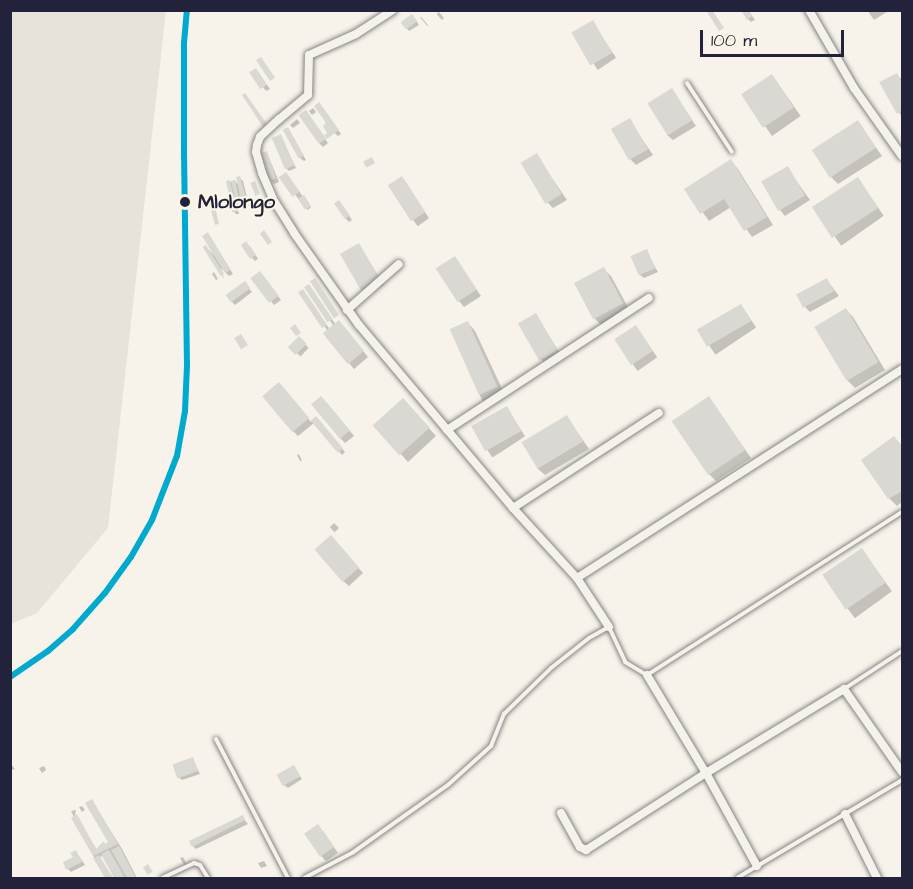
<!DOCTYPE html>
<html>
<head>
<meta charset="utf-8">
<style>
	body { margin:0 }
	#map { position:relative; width:913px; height:889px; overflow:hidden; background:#f7f3ea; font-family:"Architects Daughter",sans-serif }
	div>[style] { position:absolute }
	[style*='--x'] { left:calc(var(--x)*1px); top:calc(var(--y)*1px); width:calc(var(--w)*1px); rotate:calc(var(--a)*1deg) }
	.green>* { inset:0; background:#e8e3da }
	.shadow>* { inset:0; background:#0003; transform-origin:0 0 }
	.building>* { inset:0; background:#dad8d2; transform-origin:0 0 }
	.roads { filter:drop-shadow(0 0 2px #868485) drop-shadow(0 0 2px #868485) }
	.service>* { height:4px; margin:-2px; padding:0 2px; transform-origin:2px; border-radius:2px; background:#f5f2ec }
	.minor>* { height:8px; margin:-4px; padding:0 4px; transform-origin:4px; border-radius:4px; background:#f5f2ec }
	.rail-1>* { height:6px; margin:-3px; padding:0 3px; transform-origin:3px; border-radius:3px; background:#00a9ce }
	.dots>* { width:16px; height:16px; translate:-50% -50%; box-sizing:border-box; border:3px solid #fcf5e5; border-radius:50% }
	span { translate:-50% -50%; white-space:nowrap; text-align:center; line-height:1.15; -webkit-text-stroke:4.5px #fcf5e5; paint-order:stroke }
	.stop-label { font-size:20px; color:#22223b; font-weight:700 }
	.left { translate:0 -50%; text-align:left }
	.frame { position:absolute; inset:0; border:12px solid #22223b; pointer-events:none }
	.scale { position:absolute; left:700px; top:30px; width:144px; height:27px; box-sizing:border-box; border:3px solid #22223b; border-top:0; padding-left:8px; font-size:18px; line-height:21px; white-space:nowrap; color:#22223b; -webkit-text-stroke:4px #fcf5e5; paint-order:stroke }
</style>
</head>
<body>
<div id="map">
	<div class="green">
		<i style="clip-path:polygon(11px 10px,166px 11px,108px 528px,37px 613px,11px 624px)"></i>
	</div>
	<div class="shadow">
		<i style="clip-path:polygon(748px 10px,755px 20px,751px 22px,748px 19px)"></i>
		<i style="clip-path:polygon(867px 10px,890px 10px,874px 20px)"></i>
		<i style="left:439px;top:12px;width:8px;height:3px;rotate:50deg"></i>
		<i style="left:421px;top:17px;width:11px;height:1px;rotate:49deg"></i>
		<i style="clip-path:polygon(415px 19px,419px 25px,409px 31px,402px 22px)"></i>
		<i style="left:592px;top:22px;width:43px;height:22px;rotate:56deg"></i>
		<i style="clip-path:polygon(252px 73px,259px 74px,270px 89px,266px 91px)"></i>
		<i style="left:772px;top:75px;width:50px;height:35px;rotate:55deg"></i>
		<i style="clip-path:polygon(897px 75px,902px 80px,902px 117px,881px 83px)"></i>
		<i style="clip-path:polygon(672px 90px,696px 126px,673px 140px,667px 135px)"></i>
		<i style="left:313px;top:108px;width:5px;height:5px;rotate:53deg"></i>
		<i style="clip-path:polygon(323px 108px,341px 134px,338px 136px,332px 131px)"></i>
		<i style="clip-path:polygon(309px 116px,328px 143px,323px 147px,320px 144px)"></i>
		<i style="clip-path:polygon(297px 119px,300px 123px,293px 128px,290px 125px)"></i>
		<i style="clip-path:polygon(629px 120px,653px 155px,636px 165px,631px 160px)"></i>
		<i style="clip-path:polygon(858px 122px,882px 156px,838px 184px,831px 177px)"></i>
		<i style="clip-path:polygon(288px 129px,306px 160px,304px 161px,300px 158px)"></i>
		<i style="clip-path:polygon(280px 136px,296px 168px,289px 171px,286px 168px)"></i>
		<i style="clip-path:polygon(267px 153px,279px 182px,274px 184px,271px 181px)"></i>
		<i style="clip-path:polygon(536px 155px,567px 200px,553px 208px,548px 203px)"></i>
		<i style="clip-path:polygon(731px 161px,738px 169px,773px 225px,752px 237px,731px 207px,709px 221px,686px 189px)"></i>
		<i style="clip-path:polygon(787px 168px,810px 200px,785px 216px,780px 210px)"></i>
		<i style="clip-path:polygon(286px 174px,311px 207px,308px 210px,281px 178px)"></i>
		<i style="clip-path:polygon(240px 178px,243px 181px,249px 206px,242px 202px,244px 211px,237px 206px,239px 214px,236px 214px,233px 211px,227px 183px,235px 181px,240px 186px)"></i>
		<i style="left:401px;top:178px;width:49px;height:14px;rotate:55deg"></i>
		<i style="left:858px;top:179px;width:45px;height:52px;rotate:55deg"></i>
		<i style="clip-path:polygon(342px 205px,352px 220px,349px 222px,346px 219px)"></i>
		<i style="clip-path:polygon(211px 238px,233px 274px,229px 276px,221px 268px,224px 279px,206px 247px,214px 255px)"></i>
		<i style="clip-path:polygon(359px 245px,384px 285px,367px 295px,362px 290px)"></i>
		<i style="clip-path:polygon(250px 246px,258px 259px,255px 261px,252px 258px)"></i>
		<i style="clip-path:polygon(646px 251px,658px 272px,644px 278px,640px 275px)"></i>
		<i style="clip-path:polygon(455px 258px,481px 296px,464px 307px,459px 301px)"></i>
		<i style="clip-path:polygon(603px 269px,611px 276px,630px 311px,602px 326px,595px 319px)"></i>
		<i style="clip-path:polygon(214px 272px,218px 279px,216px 280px,212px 274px)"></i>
		<i style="clip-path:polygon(263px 276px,281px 300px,274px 305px,253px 278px)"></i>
		<i style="clip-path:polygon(827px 280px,839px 296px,810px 312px,805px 307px)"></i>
		<i style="clip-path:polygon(244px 283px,252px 292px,235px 305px,232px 302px)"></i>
		<i style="clip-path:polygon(309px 286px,336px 325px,344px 328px,368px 357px,354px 369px,325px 334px,328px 332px,306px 294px,330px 330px,334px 327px)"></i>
		<i style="left:741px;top:305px;width:27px;height:49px;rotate:56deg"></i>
		<i style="clip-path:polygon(846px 310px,853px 317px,885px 370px,855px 388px,848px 381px)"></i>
		<i style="left:536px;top:315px;width:49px;height:19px;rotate:58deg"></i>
		<i style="clip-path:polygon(468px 323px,475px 331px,505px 395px,490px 407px,482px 400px,452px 331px)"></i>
		<i style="left:636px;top:327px;width:37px;height:24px;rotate:55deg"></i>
		<i style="left:299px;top:339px;width:13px;height:12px;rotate:42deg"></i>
		<i style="clip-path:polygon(284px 389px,311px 422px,316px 418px,345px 452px,342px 455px,314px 423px,298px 436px,293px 431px)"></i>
		<i style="clip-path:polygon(709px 398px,751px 458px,716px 481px,709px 474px)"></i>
		<i style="clip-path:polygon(327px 403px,354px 436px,345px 443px,340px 438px)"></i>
		<i style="clip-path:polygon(410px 407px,436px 436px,408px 462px,375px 426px)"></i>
		<i style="left:506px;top:407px;width:35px;height:39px;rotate:57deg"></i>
		<i style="clip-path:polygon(567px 417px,589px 449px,545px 475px,537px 468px)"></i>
		<i style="clip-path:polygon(894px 437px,902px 446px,902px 502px,897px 506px,889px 498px)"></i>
		<i style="left:297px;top:455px;width:2px;height:7px;rotate:-27deg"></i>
		<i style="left:334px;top:523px;width:7px;height:6px;rotate:45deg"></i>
		<i style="clip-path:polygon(336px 542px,363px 573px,349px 586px,343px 581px)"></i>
		<i style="left:862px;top:550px;width:51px;height:46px;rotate:54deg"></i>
		<i style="clip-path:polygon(192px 758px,200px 774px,182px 780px,178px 777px)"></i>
		<i style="clip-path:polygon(10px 763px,15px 769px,12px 770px,10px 768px)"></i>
		<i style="clip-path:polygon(44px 766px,46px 770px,42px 773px,39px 768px)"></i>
		<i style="clip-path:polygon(294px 767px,302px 779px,288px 788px,284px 785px)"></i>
		<i style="clip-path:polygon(92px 801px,122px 849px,137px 878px,116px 878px,103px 855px,99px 858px,113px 878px,107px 878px,95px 859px,71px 811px,76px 810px,75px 815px,97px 850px,110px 843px)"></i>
		<i style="clip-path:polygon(82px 806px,85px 810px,82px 812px,79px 807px)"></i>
		<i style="clip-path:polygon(242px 817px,248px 824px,196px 849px,193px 846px)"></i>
		<i style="clip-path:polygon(323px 831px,338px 853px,326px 861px,321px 856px)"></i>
		<i style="clip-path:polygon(76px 852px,85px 865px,71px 872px,68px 869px)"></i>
		<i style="clip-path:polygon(183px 857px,187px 865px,185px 866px,180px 858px)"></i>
		<i style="clip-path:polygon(264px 861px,267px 866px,261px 868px,258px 863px)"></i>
	</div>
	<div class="building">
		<i style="clip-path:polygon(706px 10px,712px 10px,724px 28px,719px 31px)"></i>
		<i style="clip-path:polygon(741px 10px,749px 10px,752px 16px,747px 20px)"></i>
		<i style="left:412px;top:14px;width:9px;height:14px;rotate:54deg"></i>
		<i style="left:593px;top:20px;width:38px;height:25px;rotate:60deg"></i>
		<i style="clip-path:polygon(728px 33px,732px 39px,724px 45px,719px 39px)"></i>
		<i style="left:261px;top:57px;width:25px;height:6px;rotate:56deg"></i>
		<i style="left:256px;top:68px;width:20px;height:8px;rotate:57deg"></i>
		<i style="clip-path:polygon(897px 73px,902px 83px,902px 110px,897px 114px,879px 82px)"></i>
		<i style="left:772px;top:74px;width:40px;height:37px;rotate:57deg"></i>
		<i style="left:672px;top:88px;width:38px;height:29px;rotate:58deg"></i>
		<i style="clip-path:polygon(245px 93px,267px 124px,263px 127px,242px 95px)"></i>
		<i style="clip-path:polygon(319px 102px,339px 130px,327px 139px,324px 135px,327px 133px,323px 126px,326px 123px,314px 106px)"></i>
		<i style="left:306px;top:110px;width:35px;height:9px;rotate:55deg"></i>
		<i style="left:630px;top:118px;width:36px;height:22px;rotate:60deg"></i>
		<i style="left:858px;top:120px;width:33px;height:55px;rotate:57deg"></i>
		<i style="left:288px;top:127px;width:33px;height:6px;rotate:61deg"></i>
		<i style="left:281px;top:134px;width:34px;height:10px;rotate:67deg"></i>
		<i style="left:267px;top:151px;width:29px;height:8px;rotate:72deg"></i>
		<i style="left:537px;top:153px;width:48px;height:19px;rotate:59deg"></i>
		<i style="left:372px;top:157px;width:7px;height:10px;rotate:63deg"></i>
		<i style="clip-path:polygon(731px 159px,767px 217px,744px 231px,724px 199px,700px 214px,684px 189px)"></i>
		<i style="left:788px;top:166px;width:34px;height:31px;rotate:60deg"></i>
		<i style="left:286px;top:172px;width:24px;height:9px;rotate:55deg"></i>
		<i style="clip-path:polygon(240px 176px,247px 203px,242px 204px,236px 177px)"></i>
		<i style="left:402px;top:176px;width:43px;height:17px;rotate:57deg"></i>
		<i style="left:858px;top:177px;width:37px;height:55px;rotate:57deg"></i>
		<i style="left:230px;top:180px;width:32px;height:4px;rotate:79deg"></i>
		<i style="left:235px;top:180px;width:29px;height:4px;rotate:78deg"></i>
		<i style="left:255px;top:181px;width:14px;height:5px;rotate:69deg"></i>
		<i style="left:304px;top:195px;width:13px;height:7px;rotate:58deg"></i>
		<i style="left:339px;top:200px;width:19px;height:6px;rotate:55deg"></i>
		<i style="clip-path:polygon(214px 202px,219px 224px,215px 225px,209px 203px)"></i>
		<i style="clip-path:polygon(264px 230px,272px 242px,268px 245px,260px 234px)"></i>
		<i style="clip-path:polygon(208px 232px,230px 270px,225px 273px,202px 236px)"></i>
		<i style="clip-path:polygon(246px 241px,256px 255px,250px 259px,241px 245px)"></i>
		<i style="left:359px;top:243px;width:42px;height:22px;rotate:60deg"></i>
		<i style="left:206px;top:245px;width:34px;height:4px;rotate:58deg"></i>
		<i style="left:647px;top:249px;width:21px;height:18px;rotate:67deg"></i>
		<i style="left:455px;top:256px;width:40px;height:23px;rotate:57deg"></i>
		<i style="left:604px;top:267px;width:41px;height:34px;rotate:62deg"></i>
		<i style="left:260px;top:271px;width:31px;height:12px;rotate:53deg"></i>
		<i style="left:315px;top:278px;width:44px;height:6px;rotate:57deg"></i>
		<i style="left:827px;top:278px;width:15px;height:35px;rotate:62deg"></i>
		<i style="left:245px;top:281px;width:9px;height:24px;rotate:54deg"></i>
		<i style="left:309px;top:284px;width:42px;height:6px;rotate:56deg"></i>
		<i style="left:303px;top:289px;width:43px;height:6px;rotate:56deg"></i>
		<i style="left:741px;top:304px;width:20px;height:51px;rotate:60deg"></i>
		<i style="left:846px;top:308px;width:63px;height:37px;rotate:59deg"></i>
		<i style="left:536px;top:313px;width:43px;height:21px;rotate:60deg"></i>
		<i style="left:339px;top:320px;width:40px;height:21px;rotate:51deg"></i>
		<i style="left:468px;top:321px;width:72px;height:20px;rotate:66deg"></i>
		<i style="clip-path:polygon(295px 324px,301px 333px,296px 336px,290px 328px)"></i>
		<i style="left:636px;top:325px;width:31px;height:26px;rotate:57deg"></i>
		<i style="left:241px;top:334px;width:13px;height:8px;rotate:58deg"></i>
		<i style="left:299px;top:336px;width:11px;height:16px;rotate:45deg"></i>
		<i style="left:279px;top:382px;width:47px;height:22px;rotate:50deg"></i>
		<i style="left:321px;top:396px;width:45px;height:13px;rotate:50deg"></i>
		<i style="left:709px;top:396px;width:65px;height:45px;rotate:56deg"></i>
		<i style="left:403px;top:398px;width:40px;height:41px;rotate:48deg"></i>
		<i style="left:507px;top:406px;width:29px;height:41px;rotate:61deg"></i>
		<i style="left:567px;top:415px;width:31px;height:53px;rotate:59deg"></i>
		<i style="left:316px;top:416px;width:42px;height:7px;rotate:50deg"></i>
		<i style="clip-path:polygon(894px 436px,902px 447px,902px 491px,888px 499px,861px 460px)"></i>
		<i style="left:331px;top:535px;width:43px;height:22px;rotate:49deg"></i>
		<i style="left:862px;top:548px;width:42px;height:48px;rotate:56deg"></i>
		<i style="left:193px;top:757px;width:15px;height:22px;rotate:70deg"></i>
		<i style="left:294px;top:765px;width:13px;height:20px;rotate:61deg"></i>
		<i style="clip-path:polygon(92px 799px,118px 844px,93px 856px,71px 818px,77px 814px,96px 849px,104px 841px,105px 844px,108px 842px,85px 803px)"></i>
		<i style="clip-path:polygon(243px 815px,245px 820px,192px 847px,189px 841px)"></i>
		<i style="left:318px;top:824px;width:28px;height:17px;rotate:55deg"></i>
		<i style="clip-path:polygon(119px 846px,136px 878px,127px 878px,111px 850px)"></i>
		<i style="clip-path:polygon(76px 850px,82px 862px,66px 870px,63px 862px,73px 857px,70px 853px)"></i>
		<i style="clip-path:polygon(109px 850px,125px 878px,114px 878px,101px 854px)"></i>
		<i style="clip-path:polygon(99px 855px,113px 878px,105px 878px,93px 858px)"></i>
		<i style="left:148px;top:864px;width:9px;height:6px;rotate:58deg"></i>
	</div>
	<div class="roads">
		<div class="service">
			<i style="--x:687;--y:83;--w:82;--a:56.9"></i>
			<i style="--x:844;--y:689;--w:69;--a:-33.2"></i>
			<i style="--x:216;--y:739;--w:157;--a:62.6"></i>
			<i style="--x:162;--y:878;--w:35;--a:-25"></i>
			<i style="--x:194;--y:863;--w:6;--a:18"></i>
			<i style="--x:200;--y:865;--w:15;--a:58"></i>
			<i style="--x:304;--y:878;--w:54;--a:-27.5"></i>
			<i style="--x:352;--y:853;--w:119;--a:-35.4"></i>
			<i style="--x:449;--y:784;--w:57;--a:-42.1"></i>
			<i style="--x:491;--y:746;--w:35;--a:-68"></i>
			<i style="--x:504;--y:714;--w:66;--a:-44.4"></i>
			<i style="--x:551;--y:668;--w:48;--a:-38.3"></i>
			<i style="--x:589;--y:638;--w:23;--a:-29"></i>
			<i style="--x:609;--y:627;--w:38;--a:65"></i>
			<i style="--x:625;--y:662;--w:26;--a:31"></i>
			<i style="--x:647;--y:675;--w:303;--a:-32.6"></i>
			<i style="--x:737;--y:878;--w:192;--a:-30.7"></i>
		</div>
		<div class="minor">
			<i style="--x:393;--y:10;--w:44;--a:147"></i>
			<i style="--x:356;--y:34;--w:51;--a:155.9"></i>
			<i style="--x:309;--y:55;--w:40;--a:91.4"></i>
			<i style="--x:308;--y:95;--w:38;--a:140"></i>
			<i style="--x:279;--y:119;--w:26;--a:137"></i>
			<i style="--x:260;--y:137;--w:9;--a:111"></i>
			<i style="--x:257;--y:145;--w:7;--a:98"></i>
			<i style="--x:256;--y:152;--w:22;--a:74"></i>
			<i style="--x:262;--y:173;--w:28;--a:67"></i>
			<i style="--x:273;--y:199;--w:40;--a:58"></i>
			<i style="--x:294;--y:233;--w:113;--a:54.8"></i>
			<i style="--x:359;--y:325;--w:239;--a:49.9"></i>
			<i style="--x:513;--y:508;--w:95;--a:47.6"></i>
			<i style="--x:809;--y:10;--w:90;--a:60"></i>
			<i style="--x:854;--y:88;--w:83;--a:54.8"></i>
			<i style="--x:347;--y:310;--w:69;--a:-41.5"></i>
			<i style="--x:447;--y:430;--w:241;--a:-33.2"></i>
			<i style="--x:513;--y:508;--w:174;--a:-33.1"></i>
			<i style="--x:609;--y:627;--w:59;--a:-123.1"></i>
			<i style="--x:577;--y:578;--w:386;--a:-32.7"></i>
			<i style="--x:647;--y:675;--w:114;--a:59"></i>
			<i style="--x:706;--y:773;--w:162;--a:-31.3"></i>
			<i style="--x:844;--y:689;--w:101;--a:55.1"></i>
			<i style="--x:561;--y:813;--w:39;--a:61"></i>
			<i style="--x:580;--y:847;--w:7;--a:27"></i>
			<i style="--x:586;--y:850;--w:143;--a:-32.7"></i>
			<i style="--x:706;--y:773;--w:106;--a:61.3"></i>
			<i style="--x:845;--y:814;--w:72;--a:63.4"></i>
		</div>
	</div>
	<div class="rail-1">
		<i style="--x:10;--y:677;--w:46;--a:-34.4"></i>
		<i style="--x:48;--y:651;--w:33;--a:-41"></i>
		<i style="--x:73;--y:629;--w:48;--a:-48.4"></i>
		<i style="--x:105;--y:593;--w:44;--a:-54.2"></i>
		<i style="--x:131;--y:557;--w:43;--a:-60.4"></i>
		<i style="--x:152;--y:520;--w:69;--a:-68.7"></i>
		<i style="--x:177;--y:456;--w:46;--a:-79.9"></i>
		<i style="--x:185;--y:411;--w:45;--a:-87.5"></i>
		<i style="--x:187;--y:366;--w:219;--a:-90.8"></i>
		<i style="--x:184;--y:147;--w:104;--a:-90"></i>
		<i style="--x:184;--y:43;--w:33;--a:-85"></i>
	</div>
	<div class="dots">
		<i style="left:185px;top:202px;background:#22223b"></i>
	</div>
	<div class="stop-label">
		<span class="left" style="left:198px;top:202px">Mlolongo</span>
	</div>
	<div class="frame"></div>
	<div class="scale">100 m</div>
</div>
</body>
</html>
